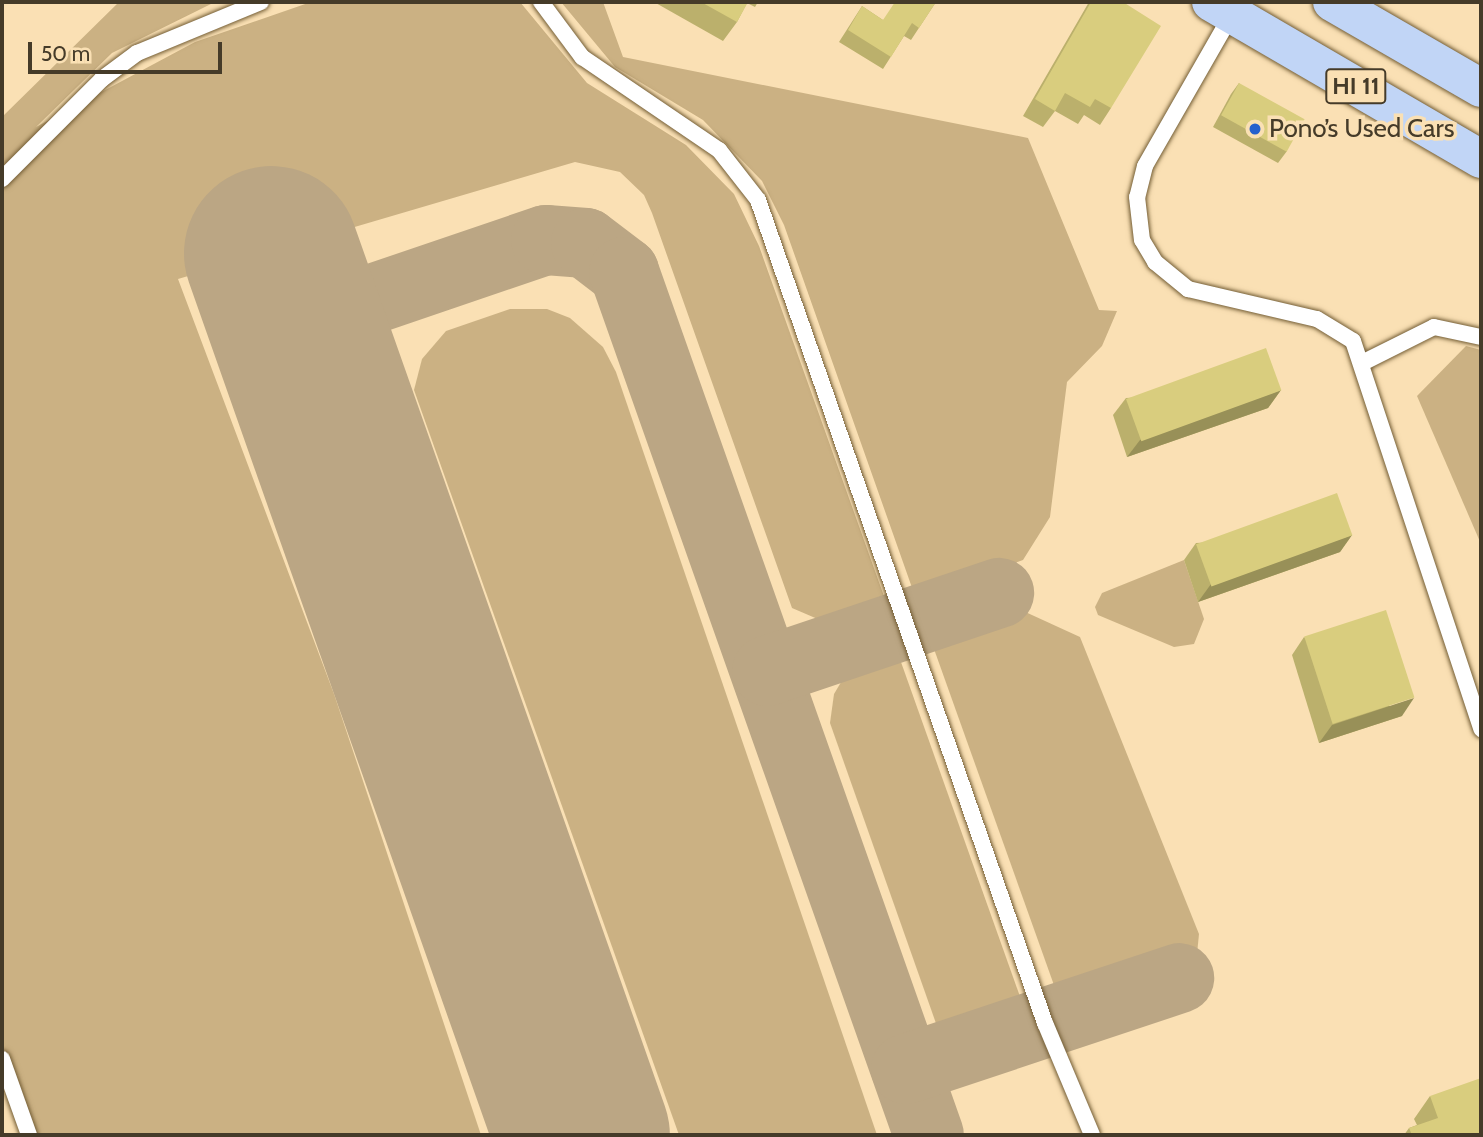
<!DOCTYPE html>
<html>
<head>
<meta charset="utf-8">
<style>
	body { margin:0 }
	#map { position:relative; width:1483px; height:1137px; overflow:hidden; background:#fae0b4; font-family:Cabin,sans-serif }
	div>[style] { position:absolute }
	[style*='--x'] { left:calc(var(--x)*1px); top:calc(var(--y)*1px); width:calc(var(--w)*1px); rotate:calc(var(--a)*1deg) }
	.green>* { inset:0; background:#cbb183 }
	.taxiway>* { height:70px; margin:-35px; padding:0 35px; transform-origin:35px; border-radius:35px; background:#bba684 }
	.runway>* { height:175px; margin:-87.5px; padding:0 87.5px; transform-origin:87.5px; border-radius:87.5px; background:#bba684 }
	.roads { filter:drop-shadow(0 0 2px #735d35) drop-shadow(0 0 2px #735d35) }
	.lane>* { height:16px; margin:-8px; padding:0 8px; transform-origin:8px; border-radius:8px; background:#fff }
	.highway>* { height:38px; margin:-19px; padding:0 19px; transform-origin:19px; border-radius:19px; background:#c1d5f6 }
	.wall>* { inset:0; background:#bbb06c }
	.shaded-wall>* { inset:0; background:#989058 }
	.building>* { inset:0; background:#d9cd7e; transform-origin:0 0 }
	.dots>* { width:19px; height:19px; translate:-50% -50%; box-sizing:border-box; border:4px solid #fae0b4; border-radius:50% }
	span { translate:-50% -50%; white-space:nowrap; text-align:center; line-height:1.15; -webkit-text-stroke:7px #fae0b4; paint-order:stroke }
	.shield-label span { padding:2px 5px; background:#fae0b4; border:2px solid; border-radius:5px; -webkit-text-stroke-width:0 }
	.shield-label { font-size:24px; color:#453b29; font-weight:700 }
	.poi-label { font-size:26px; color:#453b29 }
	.left { translate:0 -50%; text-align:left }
	.frame { position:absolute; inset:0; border:4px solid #453b29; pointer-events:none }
	.scale { position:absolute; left:28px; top:42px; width:194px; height:32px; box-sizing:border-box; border:4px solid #453b29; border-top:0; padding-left:9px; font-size:21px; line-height:24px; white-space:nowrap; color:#453b29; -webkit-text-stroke:5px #fae0b4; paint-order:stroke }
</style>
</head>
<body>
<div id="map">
	<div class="green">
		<i style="clip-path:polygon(119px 2px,215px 2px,112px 53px,36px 127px,195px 42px,311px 2px,520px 2px,587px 83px,686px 145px,734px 194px,759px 246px,890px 613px,834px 626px,792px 608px,652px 213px,644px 195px,620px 172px,575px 162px,178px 279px,334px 694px,481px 1135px,22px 1135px,2px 1078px,2px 117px)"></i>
		<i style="clip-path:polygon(561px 2px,603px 2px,623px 57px,1028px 138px,1099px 310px,1117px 311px,1102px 346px,1067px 382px,1050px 517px,1023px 560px,916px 599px,784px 225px,762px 181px,703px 120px,615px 67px)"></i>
		<i style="clip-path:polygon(510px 309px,547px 309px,570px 318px,603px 347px,616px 372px,877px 1135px,679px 1135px,414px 390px,422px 359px,446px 331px)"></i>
		<i style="clip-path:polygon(1466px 346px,1481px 350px,1481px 544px,1417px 396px)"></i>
		<i style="clip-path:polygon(1184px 560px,1204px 619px,1194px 644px,1174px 647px,1098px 615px,1095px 607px,1102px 593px)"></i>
		<i style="clip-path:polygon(1021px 610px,1080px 637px,1199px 934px,1197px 954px,1055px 988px,929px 635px,981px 616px)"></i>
		<i style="clip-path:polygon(896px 648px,1023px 1005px,947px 1030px,938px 1029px,830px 723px,834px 694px,853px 662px)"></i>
	</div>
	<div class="taxiway">
		<i style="--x:296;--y:325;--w:264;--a:-18.8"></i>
		<i style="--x:546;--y:240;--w:40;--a:4.3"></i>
		<i style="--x:586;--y:243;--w:48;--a:37.3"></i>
		<i style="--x:624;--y:272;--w:915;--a:70.54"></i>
		<i style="--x:767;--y:671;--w:245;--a:-18.6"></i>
		<i style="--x:906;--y:1069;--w:288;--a:-18.4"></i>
	</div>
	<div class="runway">
		<i style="--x:271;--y:253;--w:935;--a:70.58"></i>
	</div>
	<div class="roads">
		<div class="lane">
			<i style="--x:541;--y:2;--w:69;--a:53.3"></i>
			<i style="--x:582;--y:57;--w:166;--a:34.2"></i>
			<i style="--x:719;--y:150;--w:63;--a:52"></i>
			<i style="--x:758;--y:200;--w:872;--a:70.78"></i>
			<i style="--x:1045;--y:1023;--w:121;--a:67.2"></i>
			<i style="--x:1232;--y:14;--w:175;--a:119.8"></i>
			<i style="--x:1145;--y:166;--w:32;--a:104"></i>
			<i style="--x:1137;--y:197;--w:43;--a:83.4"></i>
			<i style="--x:1142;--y:240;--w:26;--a:59"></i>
			<i style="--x:1155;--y:262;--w:43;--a:39.3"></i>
			<i style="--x:1188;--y:289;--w:132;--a:13.1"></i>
			<i style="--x:1317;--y:319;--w:42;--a:31.4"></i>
			<i style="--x:1353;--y:341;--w:409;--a:71.7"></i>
			<i style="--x:2;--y:179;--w:141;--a:-45"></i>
			<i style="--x:102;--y:79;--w:44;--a:-36.6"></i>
			<i style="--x:137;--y:53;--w:134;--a:-22.4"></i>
			<i style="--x:1364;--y:362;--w:78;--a:-26.6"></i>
			<i style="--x:1434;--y:327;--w:48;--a:12"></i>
			<i style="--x:2;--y:1059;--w:81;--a:70.4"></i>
		</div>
		<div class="highway">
			<i style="--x:1211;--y:2;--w:312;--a:30.2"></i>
			<i style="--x:1332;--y:2;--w:172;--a:30"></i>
		</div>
	</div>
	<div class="wall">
		<i style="clip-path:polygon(654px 2px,758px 2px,755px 7px,747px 3px,737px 22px,723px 41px)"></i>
		<i style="clip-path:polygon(936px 2px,911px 40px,904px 36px,883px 69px,839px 42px,862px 6px,883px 20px)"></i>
		<i style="clip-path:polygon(1089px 2px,1123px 2px,1111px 108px,1100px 125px,1084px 115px,1078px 124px,1055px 111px,1043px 127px,1023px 116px)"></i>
		<i style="clip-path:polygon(1239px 83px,1287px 151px,1278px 163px,1213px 127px,1231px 94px)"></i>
		<i style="clip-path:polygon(1281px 390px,1268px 408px,1127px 457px,1113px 415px,1126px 398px)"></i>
		<i style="clip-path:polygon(1352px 535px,1340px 552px,1198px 602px,1184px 560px,1196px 543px)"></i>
		<i style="clip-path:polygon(1304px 637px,1402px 716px,1319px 743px,1292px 655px)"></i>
		<i style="clip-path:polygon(1430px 1096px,1481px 1135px,1404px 1135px,1409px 1128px,1417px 1125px,1414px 1119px)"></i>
	</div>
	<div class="shaded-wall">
		<i style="clip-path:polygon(1281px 390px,1268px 408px,1127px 457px,1140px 440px)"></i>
		<i style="clip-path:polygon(1352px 535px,1340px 552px,1198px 602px,1211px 584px)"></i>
		<i style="clip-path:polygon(1414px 698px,1402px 716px,1319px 743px,1332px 725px)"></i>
	</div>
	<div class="building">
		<i style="clip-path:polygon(701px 2px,748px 2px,737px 22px)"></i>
		<i style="clip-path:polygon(895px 2px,936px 2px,919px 28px,912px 23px,891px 57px,848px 30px,862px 6px,883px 20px)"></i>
		<i style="clip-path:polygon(1091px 2px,1123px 2px,1161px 26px,1111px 108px,1095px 99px,1090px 107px,1065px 93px,1055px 111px,1035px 99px)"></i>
		<i style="left:1239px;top:83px;width:75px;height:37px;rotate:29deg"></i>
		<i style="left:1266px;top:348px;width:45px;height:149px;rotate:70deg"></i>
		<i style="left:1337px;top:493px;width:45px;height:150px;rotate:70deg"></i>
		<i style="left:1386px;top:610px;width:92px;height:86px;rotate:72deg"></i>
		<i style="clip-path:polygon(1481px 1078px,1481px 1135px,1412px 1135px,1409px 1128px,1438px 1118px,1430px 1096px)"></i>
	</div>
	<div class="dots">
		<i style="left:1255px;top:129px;background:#2560cd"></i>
	</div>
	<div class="shield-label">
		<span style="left:1356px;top:86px">HI 11</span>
	</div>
	<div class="poi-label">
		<span class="left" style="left:1269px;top:129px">Pono’s Used Cars</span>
	</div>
	<div class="frame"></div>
	<div class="scale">50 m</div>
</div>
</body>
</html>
